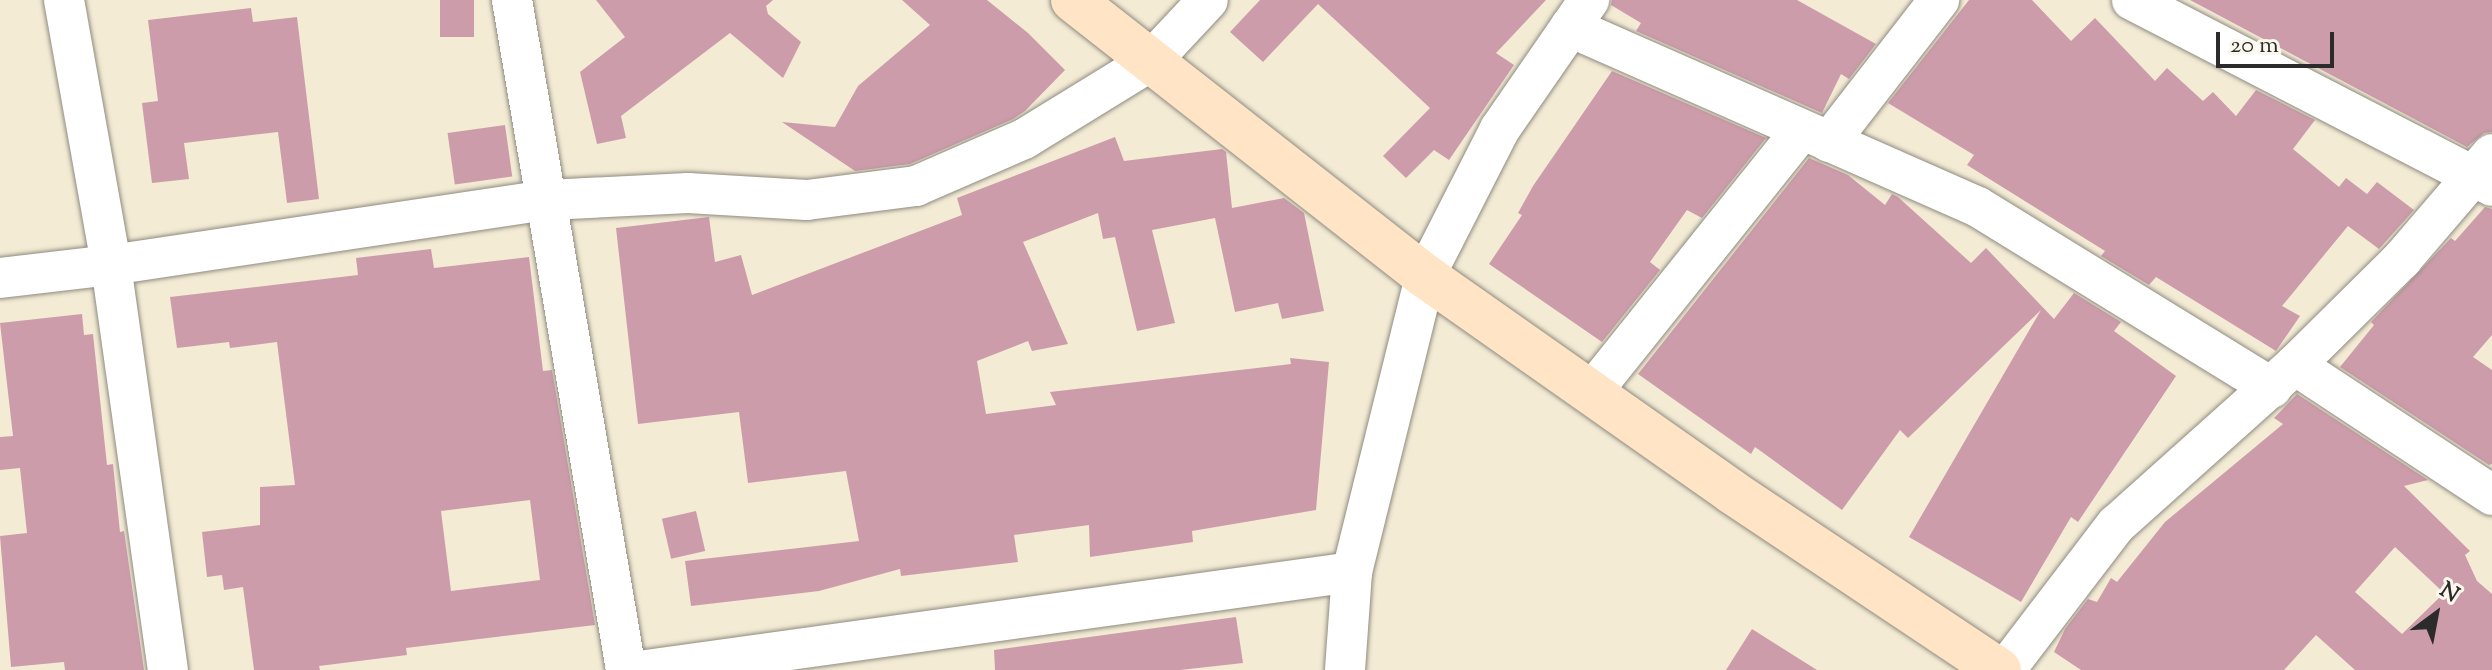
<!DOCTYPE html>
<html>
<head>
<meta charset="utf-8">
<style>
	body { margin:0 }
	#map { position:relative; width:2492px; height:670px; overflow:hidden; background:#f3ebd4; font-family:"Sorts Mill Goudy",serif }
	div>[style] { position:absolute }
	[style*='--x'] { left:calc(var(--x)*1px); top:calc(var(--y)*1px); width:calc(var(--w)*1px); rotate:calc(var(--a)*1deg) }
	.building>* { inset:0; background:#cd9cab; transform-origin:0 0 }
	.roads { filter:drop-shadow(0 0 2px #8f8b80) drop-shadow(0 0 2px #8f8b80) }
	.street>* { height:40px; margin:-20px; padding:0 20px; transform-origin:20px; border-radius:20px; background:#fff }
	.secondary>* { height:44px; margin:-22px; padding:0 22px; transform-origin:22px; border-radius:22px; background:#ffe4c6 }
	span { translate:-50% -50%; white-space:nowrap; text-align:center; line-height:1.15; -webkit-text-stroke:6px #fbf7ec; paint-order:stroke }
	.north { position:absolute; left:2396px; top:574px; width:80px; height:80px; -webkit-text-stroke:6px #fbf7ec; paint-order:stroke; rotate:32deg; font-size:22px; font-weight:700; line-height:32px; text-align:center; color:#2b2b2b }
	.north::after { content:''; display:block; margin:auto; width:28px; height:36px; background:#2b2b2b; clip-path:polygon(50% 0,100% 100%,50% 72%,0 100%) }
	.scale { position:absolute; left:2216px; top:32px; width:118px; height:36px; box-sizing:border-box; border:4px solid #2b2b2b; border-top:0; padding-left:10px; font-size:24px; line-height:28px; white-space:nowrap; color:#2b2b2b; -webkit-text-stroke:6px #fbf7ec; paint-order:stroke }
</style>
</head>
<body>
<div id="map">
	<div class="building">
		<i style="left:440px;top:0;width:34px;height:37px"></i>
		<i style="clip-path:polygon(596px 0,773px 0,766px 6px,768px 14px,801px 42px,783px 78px,730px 33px,621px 116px,626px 138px,597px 144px,580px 72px,625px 37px)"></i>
		<i style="clip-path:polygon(902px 0,987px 0,1028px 33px,1065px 70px,1025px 111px,1013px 119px,910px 164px,855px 171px,782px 122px,835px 127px,858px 86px,930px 25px)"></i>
		<i style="clip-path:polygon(1260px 0,1546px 0,1496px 53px,1514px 65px,1449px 160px,1434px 150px,1406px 178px,1383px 156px,1430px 108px,1318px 4px,1263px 62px,1230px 32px)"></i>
		<i style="clip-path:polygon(1612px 0,1797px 0,1876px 44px,1849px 79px,1841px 74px,1822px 113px,1636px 31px,1641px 23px,1611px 5px)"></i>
		<i style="clip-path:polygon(1969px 0,2032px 0,2071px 41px,2095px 18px,2155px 81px,2167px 68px,2203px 101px,2213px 92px,2236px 116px,2256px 90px,2315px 120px,2293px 149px,2339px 187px,2346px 178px,2367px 194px,2377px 182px,2414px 210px,2379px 249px,2348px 226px,2282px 306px,2300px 316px,2276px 351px,2156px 277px,2149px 285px,2101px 256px,2105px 251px,1967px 165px,1974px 155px,1888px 103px)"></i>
		<i style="clip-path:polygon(2190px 0,2492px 0,2492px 132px,2484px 133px,2467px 147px)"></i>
		<i style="clip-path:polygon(251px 8px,253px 22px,297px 17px,319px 199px,287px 203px,278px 132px,184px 143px,189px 179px,152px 183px,142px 103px,158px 101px,148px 20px)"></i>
		<i style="clip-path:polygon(1612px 71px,1766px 138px,1702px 218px,1687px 210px,1650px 262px,1660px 270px,1602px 342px,1489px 264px,1522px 215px,1518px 213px,1533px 186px)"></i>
		<i style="left:505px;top:125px;width:52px;height:58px;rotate:82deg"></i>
		<i style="clip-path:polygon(1115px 137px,1124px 161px,1222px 149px,1226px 152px,1232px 208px,1284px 198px,1304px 213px,1324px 311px,1282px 319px,1278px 303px,1235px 312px,1215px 218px,1152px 230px,1175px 323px,1137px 331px,1115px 237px,1103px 239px,1098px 213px,1023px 242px,1068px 344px,1032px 351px,1028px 341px,977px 361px,986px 414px,1056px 405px,1050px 392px,1291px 364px,1290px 358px,1329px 362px,1316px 510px,1192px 531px,1193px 542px,1090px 557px,1089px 525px,1014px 535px,1018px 562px,901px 576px,900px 569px,819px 591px,691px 606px,685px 561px,859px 541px,846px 471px,748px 483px,739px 412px,638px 424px,616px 228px,709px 217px,715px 262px,741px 255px,752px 295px,962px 215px,957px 198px)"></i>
		<i style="clip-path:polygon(1809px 158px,1848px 175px,1885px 205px,1892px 194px,1898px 197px,1971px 263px,1986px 248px,2054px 319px,2074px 293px,2121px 322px,2114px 331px,2176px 376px,2078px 522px,2071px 517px,2021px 602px,1909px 537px,2041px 310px,1908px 438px,1900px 430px,1842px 510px,1755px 447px,1751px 454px,1638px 374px)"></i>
		<i style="clip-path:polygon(2485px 207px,2492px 209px,2492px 335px,2473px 357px,2492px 370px,2492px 464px,2489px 465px,2340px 367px,2374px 325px,2371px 322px,2451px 238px,2455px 241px)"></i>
		<i style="clip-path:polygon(evenodd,431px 249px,434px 268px,529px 257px,543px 371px,552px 370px,595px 625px,406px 648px,407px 655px,319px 666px,320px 670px,254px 670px,243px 587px,224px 590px,222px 575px,207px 577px,202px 532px,260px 525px,260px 487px,295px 485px,277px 342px,230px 348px,229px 342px,177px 348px,170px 297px,358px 275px,356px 258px,431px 249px,530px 500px,540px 580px,451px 591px,441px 511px,530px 500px)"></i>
		<i style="clip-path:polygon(82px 314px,84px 335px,93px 334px,107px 465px,113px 464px,120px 532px,124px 531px,144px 670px,65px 670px,64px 662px,11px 667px,0 536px,27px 533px,20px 468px,0 470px,0 437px,13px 436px,0 323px)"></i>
		<i style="clip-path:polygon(evenodd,2297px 394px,2428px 480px,2404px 486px,2470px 551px,2465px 555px,2477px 581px,2492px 594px,2492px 670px,2355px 670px,2316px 635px,2284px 670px,2081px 670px,2054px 652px,2065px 629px,2088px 599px,2097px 602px,2111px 578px,2117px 582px,2165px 522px,2283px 424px,2274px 418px,2297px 394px,2395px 547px,2444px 593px,2402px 634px,2355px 592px,2395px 547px)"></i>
		<i style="left:696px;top:511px;width:41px;height:35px;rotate:77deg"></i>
		<i style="clip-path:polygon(1236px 617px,1243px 663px,1180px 670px,995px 670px,994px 650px)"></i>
		<i style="clip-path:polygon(1752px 629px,1817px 670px,1726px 670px)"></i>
	</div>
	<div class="roads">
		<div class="street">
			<i style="--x:64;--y:0;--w:269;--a:79.9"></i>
			<i style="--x:111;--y:265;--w:409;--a:82"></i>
			<i style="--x:512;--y:0;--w:680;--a:80.34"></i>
			<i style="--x:2132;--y:0;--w:405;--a:27.3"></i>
			<i style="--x:1570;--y:27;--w:446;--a:23.8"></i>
			<i style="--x:1978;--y:207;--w:345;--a:31.6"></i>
			<i style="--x:1829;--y:142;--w:180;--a:-52.2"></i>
			<i style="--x:0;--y:278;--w:112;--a:-6.7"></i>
			<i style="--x:111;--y:265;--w:442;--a:-8.5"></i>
			<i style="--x:548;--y:200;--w:140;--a:-2.9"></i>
			<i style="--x:688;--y:193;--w:119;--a:3.4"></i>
			<i style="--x:807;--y:200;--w:110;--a:-7.3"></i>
			<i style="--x:916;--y:186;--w:118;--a:-23.5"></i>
			<i style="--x:1024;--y:139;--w:149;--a:-31.6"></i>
			<i style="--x:1151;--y:61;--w:83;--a:-46.9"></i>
			<i style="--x:2295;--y:365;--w:236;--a:33.4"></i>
			<i style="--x:1591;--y:393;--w:337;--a:-51.3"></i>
			<i style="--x:646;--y:670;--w:713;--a:-7.9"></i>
			<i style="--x:1345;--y:670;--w:98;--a:-85.9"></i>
			<i style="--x:1352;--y:572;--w:305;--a:-76.1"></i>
			<i style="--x:1425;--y:276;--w:165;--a:-63"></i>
			<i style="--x:1500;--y:129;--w:157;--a:-55.4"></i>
			<i style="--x:2005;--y:670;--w:183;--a:-52.6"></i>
			<i style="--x:2116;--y:525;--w:240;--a:-41.8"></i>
			<i style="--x:2295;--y:365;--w:151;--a:-44.7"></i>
			<i style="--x:2402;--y:259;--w:138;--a:-49.4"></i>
		</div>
		<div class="secondary">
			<i style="--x:1073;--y:0;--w:447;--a:38.1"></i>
			<i style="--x:1425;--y:276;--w:375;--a:35.1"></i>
			<i style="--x:1732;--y:492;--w:321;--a:33.7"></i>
		</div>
	</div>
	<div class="north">N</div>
	<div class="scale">20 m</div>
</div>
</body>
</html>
